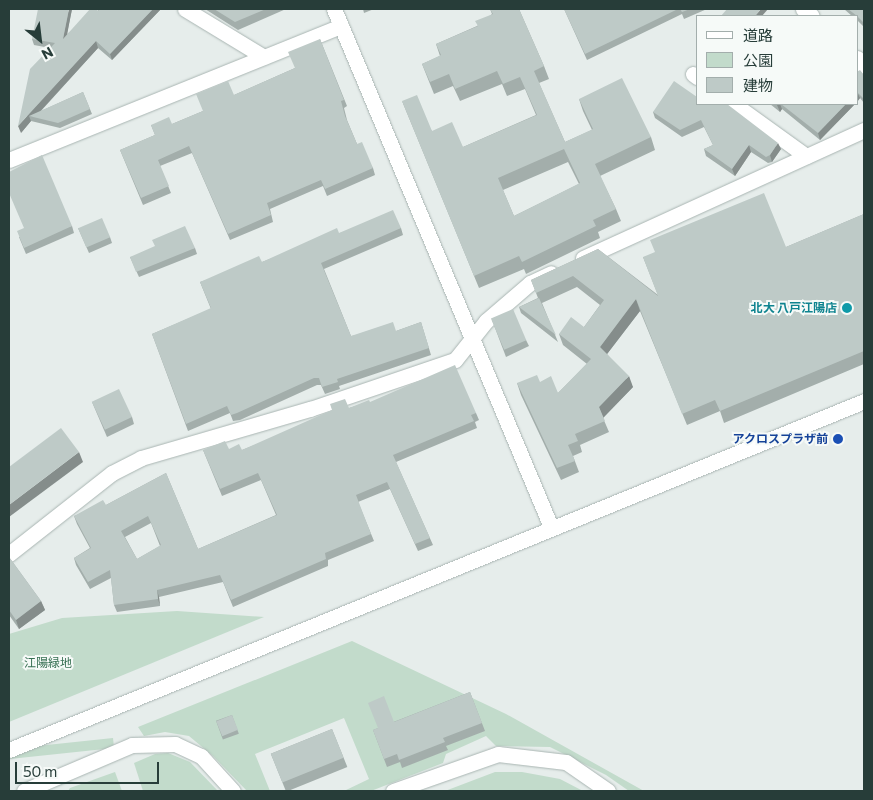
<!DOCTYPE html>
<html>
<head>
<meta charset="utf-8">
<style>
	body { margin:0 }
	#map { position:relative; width:873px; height:800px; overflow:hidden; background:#e6edeb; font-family:Commissioner,"Noto Sans JP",sans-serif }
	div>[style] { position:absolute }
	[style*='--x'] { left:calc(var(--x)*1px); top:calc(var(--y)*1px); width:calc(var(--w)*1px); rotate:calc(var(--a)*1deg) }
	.green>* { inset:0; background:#c2dbcb; transform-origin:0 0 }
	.roads { filter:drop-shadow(0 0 1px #a9b5b2) drop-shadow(0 0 1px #a9b5b2) }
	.minor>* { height:15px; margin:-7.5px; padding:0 7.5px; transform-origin:7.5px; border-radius:7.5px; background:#fff }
	.wall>* { inset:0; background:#a3aeab; transform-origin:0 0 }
	.shaded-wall>* { inset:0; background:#858d8b }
	.building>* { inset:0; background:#becac7; transform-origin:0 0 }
	.dots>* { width:14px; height:14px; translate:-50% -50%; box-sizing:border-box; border:2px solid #f6faf8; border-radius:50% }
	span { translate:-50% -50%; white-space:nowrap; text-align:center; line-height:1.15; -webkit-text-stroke:4px #f6faf8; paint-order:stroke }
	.culture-label { font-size:12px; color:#0d838f; font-weight:700 }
	.right { translate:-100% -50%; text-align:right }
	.transit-label { font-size:12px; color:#164399; font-weight:700 }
	.park-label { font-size:12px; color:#366f52 }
	.frame { position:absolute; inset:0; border:10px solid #273d39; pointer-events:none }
	.legend { position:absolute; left:696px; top:15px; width:162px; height:90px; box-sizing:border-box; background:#f6faf8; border:1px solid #a3aeac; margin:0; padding:6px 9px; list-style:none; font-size:15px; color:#273d39 }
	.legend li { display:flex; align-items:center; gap:10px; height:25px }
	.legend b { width:25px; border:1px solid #a3aeac }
	.north { position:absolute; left:15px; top:15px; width:50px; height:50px; -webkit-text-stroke:4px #f6faf8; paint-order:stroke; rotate:151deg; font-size:14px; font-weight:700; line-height:20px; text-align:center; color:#273d39 }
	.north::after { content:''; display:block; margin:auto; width:18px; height:22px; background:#273d39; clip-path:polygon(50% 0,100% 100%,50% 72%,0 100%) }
	.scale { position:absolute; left:15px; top:762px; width:144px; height:22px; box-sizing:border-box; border:2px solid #273d39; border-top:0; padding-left:6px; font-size:15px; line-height:18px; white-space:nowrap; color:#273d39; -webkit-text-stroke:4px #f6faf8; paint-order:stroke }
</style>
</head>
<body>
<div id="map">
	<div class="green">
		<i style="clip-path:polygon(177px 611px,264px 617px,9px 722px,9px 634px,62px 618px)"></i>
		<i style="clip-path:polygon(352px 641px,506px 714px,644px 791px,629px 791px,606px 775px,550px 747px,496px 746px,486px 736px,446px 754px,443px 763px,371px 791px,344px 791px,369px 779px,344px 718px,255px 754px,270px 791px,247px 791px,213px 756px,189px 736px,165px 732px,144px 736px,138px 727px)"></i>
		<i style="left:113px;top:738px;width:10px;height:112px;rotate:84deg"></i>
		<i style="clip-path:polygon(168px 753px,190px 762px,218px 791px,143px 791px,134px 763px,155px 754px)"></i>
		<i style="clip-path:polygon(115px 772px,122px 791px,68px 791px,70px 788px)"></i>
		<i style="clip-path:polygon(495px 772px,522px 772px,560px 779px,583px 791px,445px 791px)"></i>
	</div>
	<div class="roads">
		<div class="minor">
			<i style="--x:185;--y:9;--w:92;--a:31.3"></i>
			<i style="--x:334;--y:9;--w:562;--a:67.27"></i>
			<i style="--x:803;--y:9;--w:11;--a:38"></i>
			<i style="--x:857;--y:58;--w:11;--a:49"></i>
			<i style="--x:693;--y:74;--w:5;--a:37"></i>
			<i style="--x:734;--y:104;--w:89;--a:35.8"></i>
			<i style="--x:9;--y:160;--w:358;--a:-22"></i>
			<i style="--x:583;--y:258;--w:309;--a:-24.5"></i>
			<i style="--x:9;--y:554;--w:131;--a:-38.2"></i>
			<i style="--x:112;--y:473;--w:33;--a:-27"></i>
			<i style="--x:141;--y:458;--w:176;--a:-16.2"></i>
			<i style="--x:310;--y:409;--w:153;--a:-18.7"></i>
			<i style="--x:455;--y:360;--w:50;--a:-51.5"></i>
			<i style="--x:486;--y:321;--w:58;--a:-40.8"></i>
			<i style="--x:530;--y:283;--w:23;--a:-25"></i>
			<i style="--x:9;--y:750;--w:923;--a:-22.2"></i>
			<i style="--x:24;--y:791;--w:117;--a:-23.1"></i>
			<i style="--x:132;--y:745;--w:43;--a:-1.3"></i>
			<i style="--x:175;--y:744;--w:29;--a:25"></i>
			<i style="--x:201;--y:756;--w:47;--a:47.6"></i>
			<i style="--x:393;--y:791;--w:111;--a:-19.4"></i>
			<i style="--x:498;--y:754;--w:68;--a:6.7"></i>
			<i style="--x:566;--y:762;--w:51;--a:34.6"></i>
		</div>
	</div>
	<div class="wall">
		<i style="clip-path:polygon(72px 9px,67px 34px,100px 9px,161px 9px,112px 60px,98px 48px,41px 111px,83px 92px,92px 114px,60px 128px,31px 121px,21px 133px,50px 48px,34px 45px,32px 39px)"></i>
		<i style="clip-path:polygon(205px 9px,286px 9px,238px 30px)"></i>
		<i style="clip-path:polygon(363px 9px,374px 9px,364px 13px)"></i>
		<i style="clip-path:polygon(evenodd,490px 9px,519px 9px,544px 66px,549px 79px,539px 83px,565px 142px,592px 130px,583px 111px,579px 99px,651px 137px,655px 150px,600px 176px,616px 209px,621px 221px,598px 232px,600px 238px,526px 274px,524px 269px,479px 288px,402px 101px,432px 131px,463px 147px,536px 115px,525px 89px,507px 96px,502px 84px,460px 101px,453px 86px,434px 94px,422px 64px,440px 56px,436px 44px,477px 26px,492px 14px,490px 9px,568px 162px,579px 184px,514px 216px,503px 190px,568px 162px)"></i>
		<i style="clip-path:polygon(564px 9px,707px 9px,684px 19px,682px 14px,587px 60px)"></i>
		<i style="clip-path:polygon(844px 9px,864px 9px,864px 27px,857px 20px,857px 16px,852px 16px)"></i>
		<i style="clip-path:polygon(320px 39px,347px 106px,344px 108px,347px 120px,357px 144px,373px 168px,375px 175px,327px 196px,323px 186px,270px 209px,273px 222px,230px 240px,192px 153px,160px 166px,171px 193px,143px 205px,120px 150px,155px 135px,151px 125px,172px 124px,203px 111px,234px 95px,295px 68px)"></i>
		<i style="clip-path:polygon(857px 72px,864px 75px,864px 103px,860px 98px,857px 102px)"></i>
		<i style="clip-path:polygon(697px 97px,781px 149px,772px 162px,768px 163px,751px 152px,735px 176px,706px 156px,704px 149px,713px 145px,704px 127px,682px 137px,655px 118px,653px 112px)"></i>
		<i style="clip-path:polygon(770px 104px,855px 104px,820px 140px,782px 109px,780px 112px)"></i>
		<i style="clip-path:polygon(864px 214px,864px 364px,724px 423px,720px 411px,687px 425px,640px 311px,607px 354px,633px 387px,603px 418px,609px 432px,580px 445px,582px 452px,573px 456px,579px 472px,561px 480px,521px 395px,517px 383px,540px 382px,558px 393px,587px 364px,563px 345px,559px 334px,584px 327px,600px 305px,577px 287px,542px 303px,558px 342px,521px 313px,519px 307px,538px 298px,531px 280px,598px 249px,658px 295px,643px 257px,786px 247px)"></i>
		<i style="clip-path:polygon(72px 226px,74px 233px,26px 254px,19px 237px)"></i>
		<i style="clip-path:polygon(78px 228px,110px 237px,112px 243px,89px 253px)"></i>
		<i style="clip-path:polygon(401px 228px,403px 235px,324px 269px,351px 336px,396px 331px,421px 322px,431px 355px,339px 386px,340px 389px,325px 394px,321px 385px,317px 385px,240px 420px,233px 421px,230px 413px,188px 431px,152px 334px,211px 309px,200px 282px,262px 262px,339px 233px)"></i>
		<i style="clip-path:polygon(195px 248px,197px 254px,139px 277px,130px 257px)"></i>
		<i style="clip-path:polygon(492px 320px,526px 340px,529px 346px,506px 357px)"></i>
		<i style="clip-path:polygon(92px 402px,132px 417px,134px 424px,107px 437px)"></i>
		<i style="clip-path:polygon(evenodd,370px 402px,476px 413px,479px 420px,475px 422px,477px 428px,396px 462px,433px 545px,418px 551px,390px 489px,358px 502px,374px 541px,328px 560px,328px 566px,233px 607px,223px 582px,159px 597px,160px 606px,117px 612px,114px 605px,111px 578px,90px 589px,76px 565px,74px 558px,90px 548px,77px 524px,74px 516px,106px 505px,166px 473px,198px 549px,276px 515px,261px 480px,222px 496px,203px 450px,229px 449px,242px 450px,349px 408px,370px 402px,151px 523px,160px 546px,137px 559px,125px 537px,151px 523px)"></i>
		<i style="clip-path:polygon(9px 557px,41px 601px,45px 610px,19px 629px,9px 615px)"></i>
		<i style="clip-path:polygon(470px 692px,485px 731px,446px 746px,448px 750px,402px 768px,400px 762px,387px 767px,373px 730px)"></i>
		<i style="left:232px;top:715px;width:20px;height:17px;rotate:70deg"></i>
		<i style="left:332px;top:729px;width:41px;height:66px;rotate:68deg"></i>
	</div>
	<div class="shaded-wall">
		<i style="clip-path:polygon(69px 9px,72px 9px,65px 45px,63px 39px)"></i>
		<i style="clip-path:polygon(153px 9px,161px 9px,112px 60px,110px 54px)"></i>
		<i style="clip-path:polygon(761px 9px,768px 9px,762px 16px,755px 16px)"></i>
		<i style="clip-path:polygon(96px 41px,98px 48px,35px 117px,29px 116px,31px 121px,21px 133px,18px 126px)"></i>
		<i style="clip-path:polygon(857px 92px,860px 98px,857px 102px)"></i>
		<i style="clip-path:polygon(779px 104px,780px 104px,782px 109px,780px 112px,777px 105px)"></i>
		<i style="clip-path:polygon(846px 104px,855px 104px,820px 140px,818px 133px)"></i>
		<i style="clip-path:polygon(778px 143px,781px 149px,772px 162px,770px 155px)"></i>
		<i style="clip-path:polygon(749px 145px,751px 152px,735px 176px,732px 169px)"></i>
		<i style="clip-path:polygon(636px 299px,640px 311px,604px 358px,600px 347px)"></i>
		<i style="clip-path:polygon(629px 376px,633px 387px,603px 418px,599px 407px)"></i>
		<i style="clip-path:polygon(79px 452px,83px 462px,9px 517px,9px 505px)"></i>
		<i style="clip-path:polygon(157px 590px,159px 597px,160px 606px,158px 599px)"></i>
		<i style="clip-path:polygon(41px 601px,45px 610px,19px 629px,16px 620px)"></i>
	</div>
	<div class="building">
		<i style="clip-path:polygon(38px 9px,69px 9px,63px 39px,90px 9px,96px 9px,98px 11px,100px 9px,153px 9px,110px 54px,96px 41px,18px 126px,30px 69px,55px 43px,32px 39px)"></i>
		<i style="clip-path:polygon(214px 9px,266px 9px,235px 22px)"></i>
		<i style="clip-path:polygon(evenodd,490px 9px,519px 9px,544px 66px,534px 71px,565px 142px,593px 129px,579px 99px,622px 78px,651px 137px,595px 164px,616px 209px,593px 220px,596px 226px,522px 262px,519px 256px,474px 276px,402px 101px,417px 95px,432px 131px,452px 122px,463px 147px,537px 115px,520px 77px,503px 84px,497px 71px,455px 89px,449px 74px,430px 82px,422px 64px,441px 55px,436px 44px,478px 26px,475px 21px,493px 14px,490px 9px,564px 149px,580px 183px,514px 216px,498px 178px,564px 149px)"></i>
		<i style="clip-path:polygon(564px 9px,678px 9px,585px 54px)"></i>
		<i style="clip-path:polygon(680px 9px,690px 9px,682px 12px)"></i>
		<i style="clip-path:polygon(727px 9px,761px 9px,755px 16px,721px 16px)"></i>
		<i style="clip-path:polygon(848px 9px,864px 9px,864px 23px,857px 16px)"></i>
		<i style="clip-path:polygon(320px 39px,344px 100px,341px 101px,345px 116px,357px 144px,362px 142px,373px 168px,325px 189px,321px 180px,267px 203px,271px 215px,228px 234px,189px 146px,158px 160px,169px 186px,141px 198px,120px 150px,155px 135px,151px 125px,169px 117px,172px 124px,203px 111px,196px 94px,228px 81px,234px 95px,295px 68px,288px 52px)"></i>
		<i style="clip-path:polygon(860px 70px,864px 75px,864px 99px,857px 92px,857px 93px,857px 72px)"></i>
		<i style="clip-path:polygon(674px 81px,697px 97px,697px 104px,727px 104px,778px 143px,770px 155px,766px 157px,749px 145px,732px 169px,704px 149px,713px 145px,701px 120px,680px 130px,653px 112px)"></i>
		<i style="clip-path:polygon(83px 92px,90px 109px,58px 123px,29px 116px)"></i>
		<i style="clip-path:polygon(781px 104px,846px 104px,818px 133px)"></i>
		<i style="clip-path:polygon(42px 155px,72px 226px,24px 248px,17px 231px,24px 228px,9px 193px,9px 172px)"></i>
		<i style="clip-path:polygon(764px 193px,786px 247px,864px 214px,864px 351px,720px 411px,715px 400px,682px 414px,636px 299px,600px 347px,629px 376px,599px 407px,605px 421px,575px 434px,578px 441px,568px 445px,575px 461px,557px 468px,517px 383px,537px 375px,540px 382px,551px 376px,558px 393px,591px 359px,559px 334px,571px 317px,584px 327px,604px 300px,573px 276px,536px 293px,531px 280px,598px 249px,658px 296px,643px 257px,655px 252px,650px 240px)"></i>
		<i style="clip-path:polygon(393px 210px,401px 228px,321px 263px,351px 336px,393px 322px,396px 331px,421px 322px,429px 348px,337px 379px,338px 382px,322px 387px,319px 378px,314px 378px,237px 413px,231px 415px,227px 406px,186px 424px,152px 334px,211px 308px,200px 282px,259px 256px,262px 262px,337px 228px,339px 233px)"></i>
		<i style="left:102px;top:218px;width:21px;height:26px;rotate:67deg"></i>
		<i style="clip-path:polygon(185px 226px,195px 248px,136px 272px,130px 257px,155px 246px,152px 240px)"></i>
		<i style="clip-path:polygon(539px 298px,556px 335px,519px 307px)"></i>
		<i style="left:513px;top:309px;width:34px;height:24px;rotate:67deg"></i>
		<i style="clip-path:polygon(evenodd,455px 365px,476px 413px,471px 415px,474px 421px,393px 455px,430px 538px,415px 544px,387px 482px,356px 495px,371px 534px,325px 553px,326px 559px,231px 600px,220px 575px,157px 590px,158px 599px,114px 605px,110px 570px,88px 582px,74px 558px,91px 548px,74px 516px,103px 500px,106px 505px,166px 473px,198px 549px,277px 515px,258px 473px,220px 489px,203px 450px,225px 441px,229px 449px,239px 444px,242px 450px,332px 410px,330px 404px,345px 399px,349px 408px,369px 400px,370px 402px,455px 365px,148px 516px,161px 545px,137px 559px,121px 531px,148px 516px)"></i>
		<i style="left:119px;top:389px;width:31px;height:30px;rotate:65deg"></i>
		<i style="clip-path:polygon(61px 428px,79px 452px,9px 505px,9px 467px)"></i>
		<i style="clip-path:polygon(9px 557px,41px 601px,16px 620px,9px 610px)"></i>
		<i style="clip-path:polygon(470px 692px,482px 723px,443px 738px,445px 742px,399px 760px,397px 754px,384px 759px,373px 730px,378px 728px,368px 703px,384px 696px,394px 722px)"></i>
		<i style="left:232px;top:715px;width:16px;height:17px;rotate:68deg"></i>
		<i style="left:332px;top:729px;width:31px;height:66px;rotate:68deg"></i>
	</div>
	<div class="dots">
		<i style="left:847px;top:308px;background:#0f9aa8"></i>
		<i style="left:838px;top:439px;background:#1a4fb4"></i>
	</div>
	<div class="culture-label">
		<span class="right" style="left:837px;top:308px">北大 八戸江陽店</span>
	</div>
	<div class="transit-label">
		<span class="right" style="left:828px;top:439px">アクロスプラザ前</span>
	</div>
	<div class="park-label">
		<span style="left:48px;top:663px">江陽緑地</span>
	</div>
	<div class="frame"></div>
	<ul class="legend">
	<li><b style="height:6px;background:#fff"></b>道路</li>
	<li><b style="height:14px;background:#c2dbcb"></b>公園</li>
	<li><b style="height:14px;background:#becac7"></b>建物</li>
	</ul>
	<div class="north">N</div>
	<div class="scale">50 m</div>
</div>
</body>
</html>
